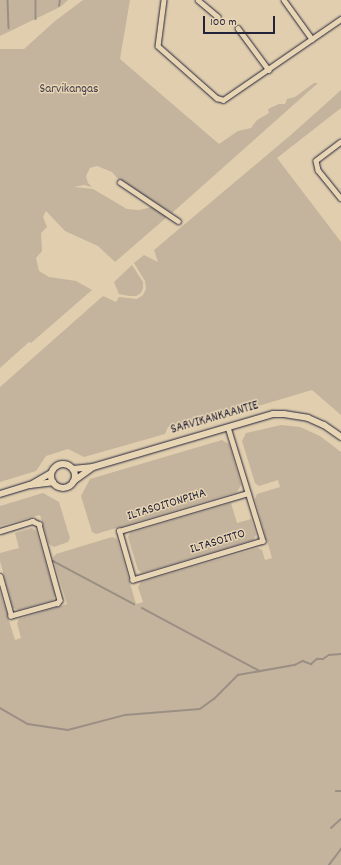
<!DOCTYPE html>
<html>
<head>
<meta charset="utf-8">
<style>
	body { margin:0 }
	#map { position:relative; width:341px; height:865px; overflow:hidden; background:#e0ceae; font-family:Dekko,sans-serif }
	div>[style] { position:absolute }
	[style*='--x'] { left:calc(var(--x)*1px); top:calc(var(--y)*1px); width:calc(var(--w)*1px); rotate:calc(var(--a)*1deg) }
	.green>* { inset:0; background:#c4b49d }
	.stream>* { height:1.5px; margin:-0.75px; padding:0 0.75px; transform-origin:0.75px; border-radius:0.75px; background:#9b8f84 }
	.roads { filter:drop-shadow(0 0 1px #22223b) drop-shadow(0 0 1px #22223b) }
	.minor>* { height:4.5px; margin:-2.25px; padding:0 2.25px; transform-origin:2.25px; border-radius:2.25px; background:#e8d5b3 }
	.tertiary>* { height:6px; margin:-3px; padding:0 3px; transform-origin:3px; border-radius:3px; background:#e8d5b3 }
	.tertiary>.ring { margin:-3px; padding:0; box-sizing:content-box; background:none; border:6px solid #e8d5b3; border-radius:50% }
	span { translate:-50% -50%; white-space:nowrap; text-align:center; line-height:1.15; -webkit-text-stroke:3px #e8d5b3; paint-order:stroke }
	.park-label { font-size:13px; color:#423f4f }
	.street-label { font-size:13px; color:#22223b }
	.scale { position:absolute; left:203px; top:16px; width:72px; height:18px; box-sizing:border-box; border:2px solid #22223b; border-top:0; padding-left:5px; font-size:12px; line-height:14px; white-space:nowrap; color:#22223b; -webkit-text-stroke:3px #e8d5b3; paint-order:stroke }
</style>
</head>
<body>
<div id="map">
	<div class="green">
		<i style="clip-path:polygon(0 0,68px 0,60px 7px,0 36px)"></i>
		<i style="clip-path:polygon(83px 0,130px 0,120px 59px,219px 144px,238px 131px,251px 128px,257px 120px,269px 113px,268px 109px,279px 104px,285px 104px,287px 99px,295px 97px,314px 83px,318px 83px,172px 213px,119px 180px,112px 172px,97px 166px,90px 168px,86px 176px,88px 183px,92px 187px,84px 185px,74px 187px,93px 189px,127px 209px,139px 210px,152px 207px,167px 217px,115px 262px,98px 246px,65px 231px,46px 211px,43px 217px,47px 227px,41px 233px,42px 251px,36px 258px,39px 271px,49px 277px,76px 281px,92px 290px,31px 343px,29px 342px,0 368px,0 49px,24px 49px,55px 21px)"></i>
		<i style="clip-path:polygon(341px 90px,341px 108px,277px 158px,341px 242px,341px 415px,312px 390px,188px 427px,180px 423px,168px 427px,165px 434px,84px 457px,68px 449px,46px 456px,36px 471px,0 482px,0 387px,103px 296px,116px 302px,119px 297px,137px 299px,143px 295px,146px 289px,145px 281px,134px 263px,144px 255px,158px 262px,154px 250px,292px 134px)"></i>
		<i style="clip-path:polygon(132px 265px,143px 282px,143px 288px,141px 293px,136px 296px,129px 296px,119px 294px,114px 282px)"></i>
		<i style="clip-path:polygon(281px 425px,300px 427px,320px 436px,341px 452px,341px 865px,0 865px,0 592px,15px 640px,21px 638px,17px 623px,19px 619px,67px 604px,53px 558px,56px 554px,112px 537px,117px 539px,136px 604px,143px 602px,138px 587px,141px 582px,258px 548px,262px 550px,265px 560px,272px 558px,255px 499px,257px 494px,280px 487px,278px 480px,259px 486px,255px 483px,242px 441px,246px 433px)"></i>
		<i style="clip-path:polygon(222px 440px,229px 444px,241px 485px,237px 492px,96px 534px,92px 532px,81px 496px,90px 479px)"></i>
		<i style="clip-path:polygon(43px 493px,59px 502px,70px 538px,68px 542px,54px 547px,49px 544px,40px 515px,0 526px,0 506px)"></i>
		<i style="clip-path:polygon(231px 503px,237px 523px,251px 519px,256px 535px,253px 540px,142px 573px,138px 570px,128px 537px,130px 533px)"></i>
		<i style="clip-path:polygon(32px 528px,36px 531px,55px 595px,53px 600px,18px 610px,13px 608px,0 561px,0 553px,19px 548px,15px 533px)"></i>
	</div>
	<div class="stream">
		<i style="--x:8;--y:0;--w:28;--a:88"></i>
		<i style="--x:36;--y:0;--w:19;--a:90"></i>
		<i style="--x:59;--y:6;--w:6;--a:-81"></i>
		<i style="--x:53;--y:561;--w:92;--a:28"></i>
		<i style="--x:142;--y:608;--w:134;--a:28.1"></i>
		<i style="--x:0;--y:708;--w:32;--a:30"></i>
		<i style="--x:28;--y:724;--w:40;--a:8.5"></i>
		<i style="--x:68;--y:730;--w:59;--a:-14.7"></i>
		<i style="--x:125;--y:715;--w:75;--a:-4.6"></i>
		<i style="--x:200;--y:709;--w:17;--a:-36"></i>
		<i style="--x:214;--y:699;--w:34;--a:-45"></i>
		<i style="--x:238;--y:675;--w:58;--a:-10"></i>
		<i style="--x:295;--y:665;--w:9;--a:-27"></i>
		<i style="--x:303;--y:661;--w:9;--a:21"></i>
		<i style="--x:311;--y:664;--w:8;--a:-40"></i>
		<i style="--x:317;--y:659;--w:6;--a:0"></i>
		<i style="--x:323;--y:659;--w:7;--a:-34"></i>
		<i style="--x:329;--y:655;--w:12;--a:-5"></i>
		<i style="--x:336;--y:791;--w:5;--a:0"></i>
		<i style="--x:331;--y:828;--w:13;--a:-42"></i>
		<i style="--x:329;--y:865;--w:20;--a:-53"></i>
	</div>
	<div class="roads">
		<div class="minor">
			<i style="--x:164;--y:0;--w:46;--a:97.4"></i>
			<i style="--x:158;--y:46;--w:79;--a:41.4"></i>
			<i style="--x:217;--y:98;--w:6;--a:18"></i>
			<i style="--x:223;--y:100;--w:143;--a:-34.5"></i>
			<i style="--x:198;--y:0;--w:26;--a:40"></i>
			<i style="--x:284;--y:0;--w:48;--a:54.3"></i>
			<i style="--x:238;--y:28;--w:52;--a:53.6"></i>
			<i style="--x:341;--y:142;--w:31;--a:143"></i>
			<i style="--x:316;--y:161;--w:9;--a:77"></i>
			<i style="--x:318;--y:170;--w:36;--a:51"></i>
			<i style="--x:120;--y:182;--w:70;--a:33.9"></i>
			<i style="--x:228;--y:427;--w:119;--a:72.9"></i>
			<i style="--x:263;--y:541;--w:136;--a:163.3"></i>
			<i style="--x:133;--y:580;--w:51;--a:-105.9"></i>
			<i style="--x:119;--y:531;--w:134;--a:-16.4"></i>
			<i style="--x:0;--y:531;--w:34;--a:-17"></i>
			<i style="--x:32;--y:521;--w:8;--a:23"></i>
			<i style="--x:39;--y:524;--w:79;--a:74.6"></i>
			<i style="--x:60;--y:600;--w:4;--a:124"></i>
			<i style="--x:58;--y:603;--w:49;--a:164.5"></i>
			<i style="--x:11;--y:616;--w:41;--a:-105.8"></i>
		</div>
		<div class="tertiary">
			<i class="ring" style="left:51px;top:464px;width:18px;height:18px"></i>
			<i style="--x:93;--y:467;--w:188;--a:-16.4"></i>
			<i style="--x:273;--y:414;--w:11;--a:0"></i>
			<i style="--x:284;--y:414;--w:24;--a:9"></i>
			<i style="--x:308;--y:418;--w:17;--a:24"></i>
			<i style="--x:324;--y:425;--w:21;--a:35"></i>
			<i style="--x:73;--y:469;--w:20;--a:-6"></i>
			<i style="--x:93;--y:467;--w:24;--a:144"></i>
			<i style="--x:51;--y:473;--w:24;--a:150"></i>
			<i style="--x:30;--y:485;--w:23;--a:-7"></i>
			<i style="--x:0;--y:494;--w:31;--a:-17"></i>
		</div>
	</div>
	<div class="park-label">
		<span style="left:69px;top:90px">Sarvikangas</span>
	</div>
	<div class="street-label">
		<span style="left:215px;top:419px;rotate:-16deg">SARVIKANKAANTIE</span>
		<span style="left:167px;top:506px;rotate:-17deg">ILTASOITONPIHA</span>
		<span style="left:218px;top:543px;rotate:-17deg">ILTASOITTO</span>
	</div>
	<div class="scale">100 m</div>
</div>
</body>
</html>
